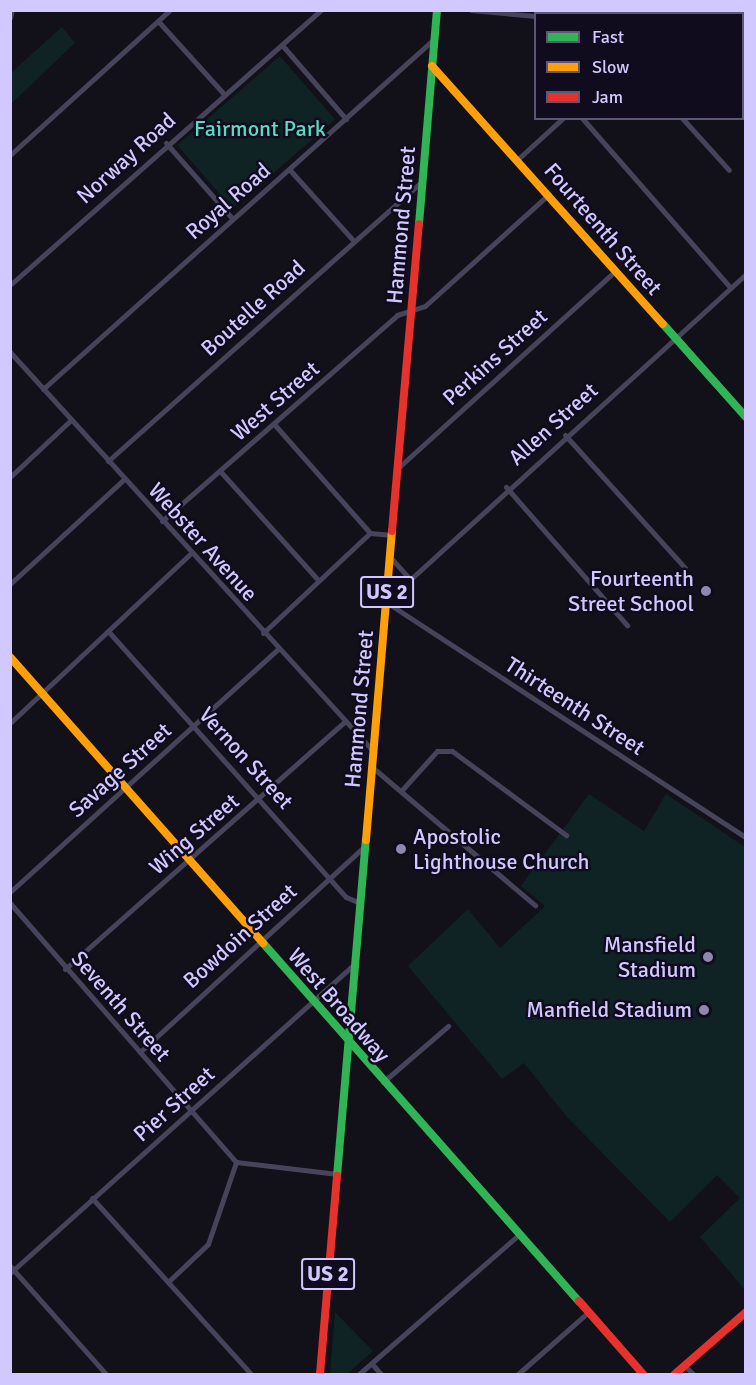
<!DOCTYPE html>
<html>
<head>
<meta charset="utf-8">
<style>
	body { margin:0 }
	#map { position:relative; width:756px; height:1385px; overflow:hidden; background:#121019; font-family:Signika,sans-serif }
	div>[style] { position:absolute }
	[style*='--x'] { left:calc(var(--x)*1px); top:calc(var(--y)*1px); width:calc(var(--w)*1px); rotate:calc(var(--a)*1deg) }
	.green>* { inset:0; background:#0f2325; transform-origin:0 0 }
	.street>* { height:5px; margin:-2.5px; padding:0 2.5px; transform-origin:2.5px; border-radius:2.5px; background:#46445a }
	.fast>* { height:8px; margin:-4px; padding:0 4px; transform-origin:4px; border-radius:4px; background:#30b455 }
	.slow>* { height:8px; margin:-4px; padding:0 4px; transform-origin:4px; border-radius:4px; background:#ff9f0a }
	.jam>* { height:8px; margin:-4px; padding:0 4px; transform-origin:4px; border-radius:4px; background:#e5322d }
	.dots>* { width:16px; height:16px; translate:-50% -50%; box-sizing:border-box; border:3px solid #100c1d; border-radius:50% }
	span { translate:-50% -50%; white-space:nowrap; text-align:center; line-height:1.15; -webkit-text-stroke:5px #100c1d; paint-order:stroke }
	.shield-label span { padding:2px 4px; background:#100c1d; border:2px solid; border-radius:4px; -webkit-text-stroke-width:0 }
	.shield-label { font-size:21px; color:#d1c8ff; font-weight:700 }
	.park-label { font-size:22px; color:#55ddc4 }
	.street-label { font-size:22px; color:#d1c8ff }
	.poi-label { font-size:22px; color:#d1c8ff }
	.right { translate:-100% -50%; text-align:right }
	.left { translate:0 -50%; text-align:left }
	.frame { position:absolute; inset:0; border:12px solid #d1c8ff; pointer-events:none }
	.legend { position:absolute; left:534px; top:12px; width:210px; height:108px; box-sizing:border-box; background:#100c1d; border:2px solid #5d5777; margin:0; padding:8px 10px; list-style:none; font-size:18px; color:#d1c8ff }
	.legend li { display:flex; align-items:center; gap:12px; height:30px }
	.legend b { width:30px; border:2px solid #5d5777 }
</style>
</head>
<body>
<div id="map">
	<div class="green">
		<i style="clip-path:polygon(62px 27px,75px 43px,11px 104px,11px 73px)"></i>
		<i style="left:280px;top:56px;width:84px;height:136px;rotate:49deg"></i>
		<i style="clip-path:polygon(589px 794px,644px 831px,666px 794px,745px 847px,745px 1290px,700px 1237px,740px 1198px,717px 1175px,670px 1222px,566px 1116px,524px 1063px,502px 1079px,408px 966px,468px 909px,500px 948px,545px 906px,521px 886px)"></i>
		<i style="clip-path:polygon(335px 1312px,373px 1351px,347px 1374px,330px 1374px)"></i>
	</div>
	<div class="street">
		<i style="--x:471;--y:10;--w:65;--a:5.3"></i>
		<i style="--x:686;--y:10;--w:5;--a:53"></i>
		<i style="--x:678;--y:14;--w:5;--a:-53"></i>
		<i style="--x:10;--y:18;--w:8;--a:-76"></i>
		<i style="--x:158;--y:21;--w:97;--a:47.9"></i>
		<i style="--x:282;--y:45;--w:98;--a:49.1"></i>
		<i style="--x:742;--y:74;--w:5;--a:37"></i>
		<i style="--x:582;--y:118;--w:225;--a:48.8"></i>
		<i style="--x:682;--y:118;--w:70;--a:47.9"></i>
		<i style="--x:166;--y:143;--w:100;--a:48.7"></i>
		<i style="--x:10;--y:155;--w:216;--a:-42.2"></i>
		<i style="--x:518;--y:159;--w:61;--a:-42.3"></i>
		<i style="--x:289;--y:169;--w:96;--a:48"></i>
		<i style="--x:746;--y:274;--w:487;--a:137.7"></i>
		<i style="--x:386;--y:602;--w:430;--a:33.2"></i>
		<i style="--x:10;--y:285;--w:415;--a:-41.5"></i>
		<i style="--x:10;--y:352;--w:539;--a:47.7"></i>
		<i style="--x:43;--y:389;--w:525;--a:-41.83"></i>
		<i style="--x:274;--y:424;--w:145;--a:48.6"></i>
		<i style="--x:565;--y:435;--w:179;--a:47.9"></i>
		<i style="--x:108;--y:461;--w:419;--a:-41.7"></i>
		<i style="--x:399;--y:467;--w:292;--a:-42.2"></i>
		<i style="--x:220;--y:471;--w:147;--a:48"></i>
		<i style="--x:10;--y:477;--w:83;--a:-43.1"></i>
		<i style="--x:506;--y:487;--w:184;--a:48.8"></i>
		<i style="--x:162;--y:521;--w:313;--a:-41.2"></i>
		<i style="--x:397;--y:315;--w:29;--a:-18"></i>
		<i style="--x:425;--y:306;--w:167;--a:-42.1"></i>
		<i style="--x:391;--y:558;--w:25;--a:48"></i>
		<i style="--x:10;--y:584;--w:155;--a:-42.6"></i>
		<i style="--x:108;--y:631;--w:357;--a:48.2"></i>
		<i style="--x:346;--y:897;--w:15;--a:23"></i>
		<i style="--x:263;--y:633;--w:146;--a:-43.1"></i>
		<i style="--x:370;--y:533;--w:22;--a:5"></i>
		<i style="--x:10;--y:723;--w:248;--a:-43.2"></i>
		<i style="--x:372;--y:767;--w:214;--a:40.3"></i>
		<i style="--x:401;--y:791;--w:54;--a:-48"></i>
		<i style="--x:437;--y:751;--w:15;--a:0"></i>
		<i style="--x:452;--y:751;--w:142;--a:36.4"></i>
		<i style="--x:10;--y:892;--w:362;--a:-42.2"></i>
		<i style="--x:10;--y:903;--w:344;--a:48.9"></i>
		<i style="--x:236;--y:1162;--w:102;--a:6.8"></i>
		<i style="--x:65;--y:969;--w:373;--a:-41.5"></i>
		<i style="--x:140;--y:1052;--w:304;--a:-42.5"></i>
		<i style="--x:383;--y:1082;--w:86;--a:-40.7"></i>
		<i style="--x:92;--y:1198;--w:237;--a:47.9"></i>
		<i style="--x:10;--y:1266;--w:144;--a:48.4"></i>
		<i style="--x:10;--y:1273;--w:464;--a:-41.9"></i>
		<i style="--x:168;--y:1282;--w:55;--a:-43.5"></i>
		<i style="--x:208;--y:1244;--w:87;--a:-71.1"></i>
		<i style="--x:372;--y:1364;--w:13;--a:48"></i>
		<i style="--x:685;--y:1366;--w:11;--a:45"></i>
		<i style="--x:359;--y:1374;--w:208;--a:-41.1"></i>
		<i style="--x:518;--y:1374;--w:91;--a:-41.4"></i>
	</div>
	<div class="fast">
		<i style="--x:419;--y:224;--w:215;--a:-85.2"></i>
		<i style="--x:663;--y:324;--w:125;--a:48.3"></i>
		<i style="--x:263;--y:943;--w:478;--a:48.6"></i>
		<i style="--x:337;--y:1176;--w:337;--a:-85.1"></i>
	</div>
	<div class="slow">
		<i style="--x:432;--y:66;--w:346;--a:48.2"></i>
		<i style="--x:10;--y:657;--w:382;--a:48.5"></i>
		<i style="--x:366;--y:840;--w:310;--a:-85.2"></i>
	</div>
	<div class="jam">
		<i style="--x:392;--y:531;--w:308;--a:-85"></i>
		<i style="--x:579;--y:1301;--w:97;--a:48.8"></i>
		<i style="--x:320;--y:1374;--w:199;--a:-85.1"></i>
		<i style="--x:675;--y:1374;--w:94;--a:-41.1"></i>
	</div>
	<div class="dots">
		<i style="left:706px;top:591px;background:#8e88ae"></i>
		<i style="left:401px;top:849px;background:#8e88ae"></i>
		<i style="left:708px;top:957px;background:#8e88ae"></i>
		<i style="left:704px;top:1010px;background:#8e88ae"></i>
	</div>
	<div class="shield-label">
		<span style="left:387px;top:592px">US 2</span>
		<span style="left:328px;top:1274px">US 2</span>
	</div>
	<div class="park-label">
		<span style="left:260px;top:129px">Fairmont Park</span>
	</div>
	<div class="street-label">
		<span style="left:126px;top:158px;rotate:-42deg">Norway Road</span>
		<span style="left:228px;top:201px;rotate:-41deg">Royal Road</span>
		<span style="left:401px;top:225px;rotate:-85deg">Hammond Street</span>
		<span style="left:603px;top:229px;rotate:49deg">Fourteenth Street</span>
		<span style="left:253px;top:308px;rotate:-42deg">Boutelle Road</span>
		<span style="left:495px;top:357px;rotate:-42deg">Perkins Street</span>
		<span style="left:275px;top:401px;rotate:-41deg">West Street</span>
		<span style="left:553px;top:424px;rotate:-42deg">Allen Street</span>
		<span style="left:203px;top:542px;rotate:48deg">Webster Avenue</span>
		<span style="left:575px;top:706px;rotate:33deg">Thirteenth Street</span>
		<span style="left:359px;top:709px;rotate:-85deg">Hammond Street</span>
		<span style="left:246px;top:758px;rotate:48deg">Vernon Street</span>
		<span style="left:120px;top:770px;rotate:-42deg">Savage Street</span>
		<span style="left:194px;top:834px;rotate:-41deg">Wing Street</span>
		<span style="left:240px;top:936px;rotate:-42deg">Bowdoin Street</span>
		<span style="left:339px;top:1005px;rotate:49deg">West Broadway</span>
		<span style="left:121px;top:1006px;rotate:49deg">Seventh Street</span>
		<span style="left:174px;top:1104px;rotate:-42deg">Pier Street</span>
	</div>
	<div class="poi-label">
		<span class="right" style="left:694px;top:591px">Fourteenth<br>Street School</span>
		<span class="left" style="left:413px;top:849px">Apostolic<br>Lighthouse Church</span>
		<span class="right" style="left:696px;top:957px">Mansfield<br>Stadium</span>
		<span class="right" style="left:692px;top:1010px">Manfield Stadium</span>
	</div>
	<div class="frame"></div>
	<ul class="legend">
	<li><b style="height:8px;background:#30b455"></b>Fast</li>
	<li><b style="height:8px;background:#ff9f0a"></b>Slow</li>
	<li><b style="height:8px;background:#e5322d"></b>Jam</li>
	</ul>
</div>
</body>
</html>
